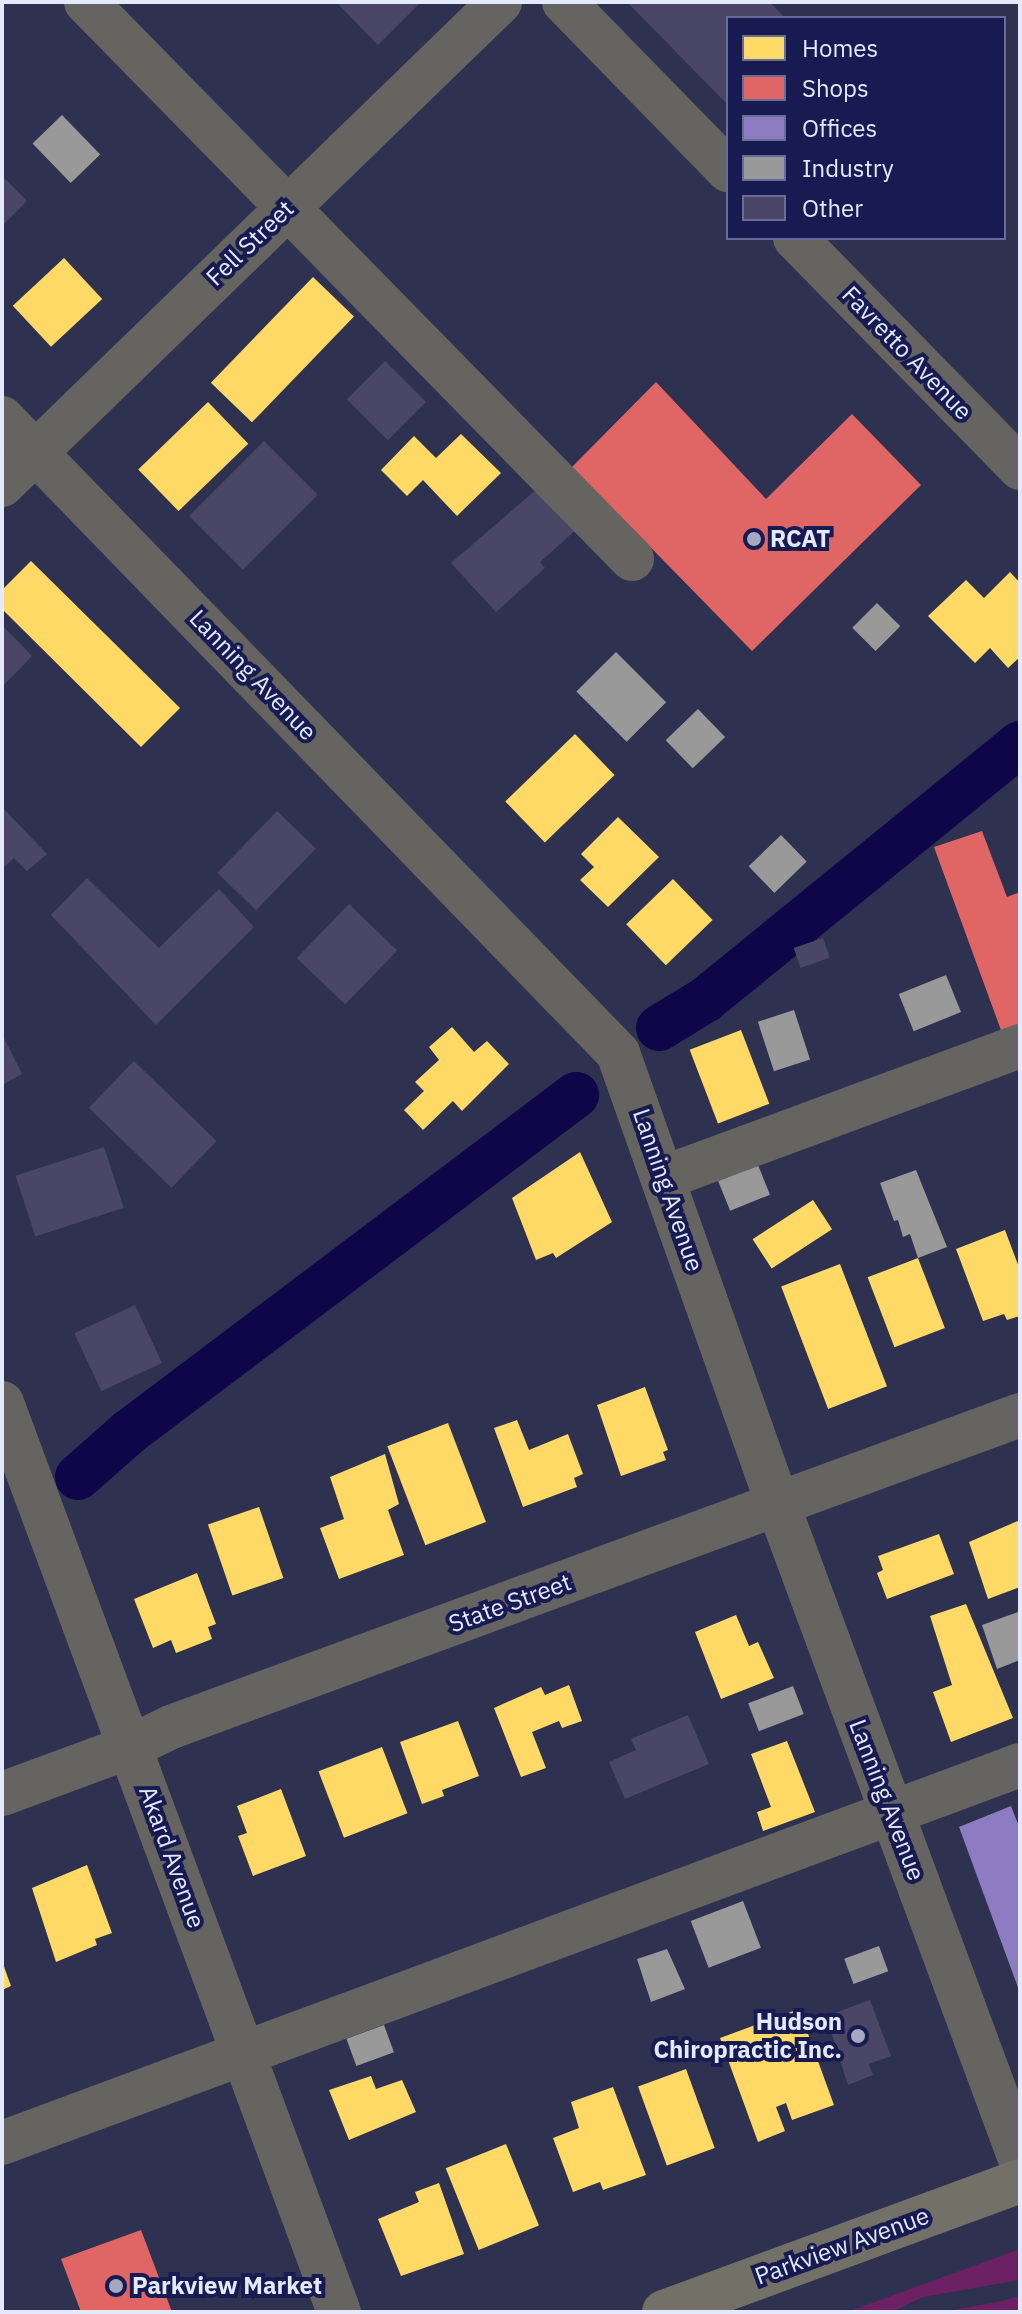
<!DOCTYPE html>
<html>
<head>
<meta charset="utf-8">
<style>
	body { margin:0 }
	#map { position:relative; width:1022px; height:2314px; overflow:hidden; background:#2e314f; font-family:"IBM Plex Sans",sans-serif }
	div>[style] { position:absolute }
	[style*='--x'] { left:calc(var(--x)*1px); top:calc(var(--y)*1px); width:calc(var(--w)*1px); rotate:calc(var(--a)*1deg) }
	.green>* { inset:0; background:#6b2164 }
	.homes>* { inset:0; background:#ffd966; transform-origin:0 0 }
	.shops>* { inset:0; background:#e06666 }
	.offices>* { inset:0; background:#8e7cc3 }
	.industry>* { inset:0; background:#999; transform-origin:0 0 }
	.canal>* { height:46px; margin:-23px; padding:0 23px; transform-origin:23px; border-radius:23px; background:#0f0549 }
	.building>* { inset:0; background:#4a4665; transform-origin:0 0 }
	.minor>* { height:44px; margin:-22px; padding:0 22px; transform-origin:22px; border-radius:22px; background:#666461 }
	.major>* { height:44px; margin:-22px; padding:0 22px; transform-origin:22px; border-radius:22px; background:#737068 }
	.dots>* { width:22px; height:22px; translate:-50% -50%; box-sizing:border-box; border:4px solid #171b51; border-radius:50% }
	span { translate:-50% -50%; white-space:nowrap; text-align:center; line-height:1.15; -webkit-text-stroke:8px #171b51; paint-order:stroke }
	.street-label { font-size:24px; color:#e4e9fe }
	.poi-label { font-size:24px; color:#e4e9fe; font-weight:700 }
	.left { translate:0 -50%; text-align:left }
	.right { translate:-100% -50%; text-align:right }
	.frame { position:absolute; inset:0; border:4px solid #e4e9fe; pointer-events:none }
	.legend { position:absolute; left:726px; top:16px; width:280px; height:224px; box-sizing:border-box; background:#171b51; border:2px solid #696d96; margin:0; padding:10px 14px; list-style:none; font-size:24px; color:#e4e9fe }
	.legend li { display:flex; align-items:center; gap:16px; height:40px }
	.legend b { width:40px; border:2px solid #696d96 }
</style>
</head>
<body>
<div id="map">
	<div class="green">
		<i style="clip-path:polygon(1020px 2249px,1020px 2280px,923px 2297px,892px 2312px,847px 2312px)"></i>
		<i style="clip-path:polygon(1020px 2296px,1020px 2312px,942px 2312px,1002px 2301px)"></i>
	</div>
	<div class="homes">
		<i style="left:64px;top:258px;width:56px;height:70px;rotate:47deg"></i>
		<i style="left:313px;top:277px;width:57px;height:147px;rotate:44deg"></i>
		<i style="left:208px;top:402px;width:58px;height:97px;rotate:46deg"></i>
		<i style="clip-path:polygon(461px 434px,501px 473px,457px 516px,423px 480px,407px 496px,381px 470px,414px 436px,436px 458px)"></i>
		<i style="clip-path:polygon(31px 561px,180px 708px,141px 747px,2px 609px,2px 590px)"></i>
		<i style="clip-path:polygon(1010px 572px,1020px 583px,1020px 657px,1008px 668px,990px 648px,975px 663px,928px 616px,966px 580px,984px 598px)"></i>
		<i style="left:575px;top:734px;width:57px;height:97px;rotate:46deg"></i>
		<i style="clip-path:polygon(618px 817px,659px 857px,608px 907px,580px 880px,594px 867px,581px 854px)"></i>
		<i style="left:673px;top:879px;width:57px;height:65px;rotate:46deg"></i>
		<i style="clip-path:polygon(452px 1027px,474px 1052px,487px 1041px,509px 1064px,462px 1111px,453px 1101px,423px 1130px,404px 1110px,424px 1091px,415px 1082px,439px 1060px,429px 1047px)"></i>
		<i style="left:741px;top:1030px;width:79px;height:55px;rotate:69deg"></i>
		<i style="clip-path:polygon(580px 1152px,612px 1222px,556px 1258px,553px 1253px,536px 1260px,512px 1198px)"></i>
		<i style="left:813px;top:1200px;width:35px;height:72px;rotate:57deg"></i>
		<i style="clip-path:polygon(1005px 1230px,1020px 1270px,1020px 1316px,1007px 1320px,1004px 1314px,983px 1321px,956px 1249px)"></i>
		<i style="left:918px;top:1258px;width:75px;height:54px;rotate:69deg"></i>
		<i style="left:840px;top:1264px;width:131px;height:63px;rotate:69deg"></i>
		<i style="clip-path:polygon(645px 1387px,668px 1450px,663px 1452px,666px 1460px,621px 1476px,597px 1405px)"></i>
		<i style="clip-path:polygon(517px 1420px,529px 1450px,568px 1434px,583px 1474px,574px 1478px,577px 1487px,523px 1507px,494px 1428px)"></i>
		<i style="left:448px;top:1423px;width:106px;height:65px;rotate:69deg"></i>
		<i style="clip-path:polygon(385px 1454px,399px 1504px,388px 1510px,404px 1555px,339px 1579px,320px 1528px,344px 1519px,330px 1477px)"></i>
		<i style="left:259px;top:1507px;width:75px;height:54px;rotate:71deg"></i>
		<i style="clip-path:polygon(1020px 1520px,1020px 1587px,988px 1599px,969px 1542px)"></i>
		<i style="clip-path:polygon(939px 1534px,954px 1574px,887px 1599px,877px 1573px,883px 1570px,878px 1556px)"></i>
		<i style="clip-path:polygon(197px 1573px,216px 1624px,208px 1627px,212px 1639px,176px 1653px,171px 1640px,153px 1648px,134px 1599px)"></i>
		<i style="clip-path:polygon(966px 1604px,1013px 1718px,951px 1742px,933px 1692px,952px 1685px,930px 1616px)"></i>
		<i style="clip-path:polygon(736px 1615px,749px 1646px,758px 1642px,774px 1678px,721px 1699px,695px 1632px)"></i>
		<i style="clip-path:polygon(569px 1685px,582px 1721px,562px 1728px,559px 1721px,532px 1732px,546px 1768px,521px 1777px,494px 1708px,541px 1687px,545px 1695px)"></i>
		<i style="clip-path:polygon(458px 1721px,479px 1776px,442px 1790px,444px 1796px,422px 1804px,400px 1742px)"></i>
		<i style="clip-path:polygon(787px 1741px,815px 1812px,763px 1831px,757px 1812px,771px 1807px,751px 1754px)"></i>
		<i style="left:382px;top:1747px;width:71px;height:68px;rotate:69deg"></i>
		<i style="clip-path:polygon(281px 1789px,306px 1856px,253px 1876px,238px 1836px,247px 1833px,237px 1806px)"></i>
		<i style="clip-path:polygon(87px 1865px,112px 1933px,95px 1939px,97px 1945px,56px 1962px,32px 1888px)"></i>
		<i style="clip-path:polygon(2px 1961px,11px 1986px,2px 1990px)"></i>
		<i style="clip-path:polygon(799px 2009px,834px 2105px,792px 2120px,786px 2103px,776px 2107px,785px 2131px,758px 2142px,720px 2038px)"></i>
		<i style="left:686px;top:2069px;width:84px;height:51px;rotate:70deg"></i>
		<i style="clip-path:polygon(371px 2076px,376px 2089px,402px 2080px,416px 2112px,349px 2140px,329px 2090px)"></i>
		<i style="clip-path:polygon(613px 2087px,646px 2175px,603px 2190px,600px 2182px,573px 2192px,553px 2138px,579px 2128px,571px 2102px)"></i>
		<i style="left:506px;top:2144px;width:88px;height:65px;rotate:68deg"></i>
		<i style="clip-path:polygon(439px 2183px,464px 2254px,401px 2276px,378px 2219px,419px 2202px,415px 2192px)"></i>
	</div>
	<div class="shops">
		<i style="clip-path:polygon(656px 382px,766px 499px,852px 414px,921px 485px,752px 651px,572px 467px)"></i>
		<i style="clip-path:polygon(982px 831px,1007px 897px,1020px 892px,1020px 1026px,1002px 1033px,934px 847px)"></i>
		<i style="clip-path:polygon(141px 2230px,172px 2312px,81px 2312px,61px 2259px)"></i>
	</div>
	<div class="offices">
		<i style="clip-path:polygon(1011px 1806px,1020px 1829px,1020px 1993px,959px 1827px)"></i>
	</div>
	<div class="industry">
		<i style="left:62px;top:115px;width:55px;height:41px;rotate:46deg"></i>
		<i style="left:877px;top:603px;width:33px;height:35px;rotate:45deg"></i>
		<i style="left:616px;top:652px;width:71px;height:56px;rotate:45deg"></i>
		<i style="left:698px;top:709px;width:39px;height:45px;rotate:46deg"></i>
		<i style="left:781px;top:835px;width:37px;height:45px;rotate:46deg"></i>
		<i style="left:946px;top:975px;width:40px;height:51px;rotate:68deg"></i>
		<i style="left:794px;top:1010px;width:52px;height:38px;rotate:72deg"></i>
		<i style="left:758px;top:1165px;width:32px;height:43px;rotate:68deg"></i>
		<i style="clip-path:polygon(916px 1170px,947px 1247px,918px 1258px,910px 1234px,903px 1237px,898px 1220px,894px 1221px,880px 1183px)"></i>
		<i style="clip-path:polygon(1018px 1612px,1020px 1660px,997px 1669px,982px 1625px)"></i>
		<i style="left:793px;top:1686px;width:30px;height:48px;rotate:69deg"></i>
		<i style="left:743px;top:1901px;width:50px;height:56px;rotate:69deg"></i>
		<i style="left:879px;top:1946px;width:27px;height:37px;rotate:70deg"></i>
		<i style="clip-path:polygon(667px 1949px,685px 1989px,651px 2002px,637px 1959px)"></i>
		<i style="left:384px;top:2025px;width:29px;height:40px;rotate:70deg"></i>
	</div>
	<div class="canal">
		<i style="--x:659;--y:1028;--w:54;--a:-31.3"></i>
		<i style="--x:705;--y:1000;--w:406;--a:-39.1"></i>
		<i style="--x:78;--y:1477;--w:68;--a:-41.4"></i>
		<i style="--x:129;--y:1432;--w:560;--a:-37.01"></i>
	</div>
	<div class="building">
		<i style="clip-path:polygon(336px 2px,421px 2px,378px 45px)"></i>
		<i style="clip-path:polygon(627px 2px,770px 2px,785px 18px,728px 18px,728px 105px)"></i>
		<i style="clip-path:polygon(2px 176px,27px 201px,2px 226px)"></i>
		<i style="left:385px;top:361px;width:58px;height:54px;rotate:45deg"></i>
		<i style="left:264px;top:441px;width:76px;height:106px;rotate:45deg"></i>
		<i style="clip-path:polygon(538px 488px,577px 529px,540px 562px,545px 568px,496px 612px,451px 563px)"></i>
		<i style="clip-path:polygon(2px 625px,32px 656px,2px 687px)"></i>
		<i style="clip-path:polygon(2px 807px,47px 854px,27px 871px,14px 858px,2px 869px)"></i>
		<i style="left:277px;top:811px;width:54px;height:86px;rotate:44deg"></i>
		<i style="clip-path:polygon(87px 878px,159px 948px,219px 889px,254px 927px,156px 1025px,51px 915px)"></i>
		<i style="left:349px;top:904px;width:67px;height:75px;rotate:44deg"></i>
		<i style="left:823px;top:938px;width:21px;height:31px;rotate:71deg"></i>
		<i style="clip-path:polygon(2px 1034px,22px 1074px,2px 1085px)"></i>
		<i style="left:134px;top:1061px;width:115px;height:65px;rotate:44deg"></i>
		<i style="left:104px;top:1147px;width:64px;height:93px;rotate:72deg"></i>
		<i style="left:135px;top:1305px;width:64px;height:67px;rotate:65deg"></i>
		<i style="clip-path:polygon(688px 1715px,709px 1764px,625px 1799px,609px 1762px,636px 1750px,631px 1739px)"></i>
		<i style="clip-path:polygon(870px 2000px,891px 2056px,869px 2064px,873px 2075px,848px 2085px,826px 2016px)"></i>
	</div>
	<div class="minor">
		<i style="--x:86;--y:2;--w:780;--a:45.57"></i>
		<i style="--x:564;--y:2;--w:235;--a:45.7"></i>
		<i style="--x:795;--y:238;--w:322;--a:45.6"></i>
		<i style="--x:2;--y:418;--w:885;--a:45.87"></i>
		<i style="--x:618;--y:1053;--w:479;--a:70.5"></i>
		<i style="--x:778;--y:1505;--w:697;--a:69.69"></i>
		<i style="--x:2;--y:485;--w:694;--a:-44.12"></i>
		<i style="--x:663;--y:1178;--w:381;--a:-20.3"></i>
		<i style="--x:2;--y:1403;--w:969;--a:69.66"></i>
		<i style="--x:2;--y:1794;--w:139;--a:-20.3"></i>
		<i style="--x:132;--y:1746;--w:43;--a:-26"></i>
		<i style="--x:171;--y:1727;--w:905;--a:-20.18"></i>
		<i style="--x:2;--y:2143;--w:1086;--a:-20.37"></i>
	</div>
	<div class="major">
		<i style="--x:664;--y:2312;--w:379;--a:-20.2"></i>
	</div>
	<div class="dots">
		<i style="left:754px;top:539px;background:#a4a9c1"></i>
		<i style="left:858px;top:2036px;background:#a4a9c1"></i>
		<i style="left:116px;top:2286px;background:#a4a9c1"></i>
	</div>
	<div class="street-label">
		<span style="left:250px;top:243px;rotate:-44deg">Fell Street</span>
		<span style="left:907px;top:353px;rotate:46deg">Favretto Avenue</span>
		<span style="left:253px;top:675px;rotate:46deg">Lanning Avenue</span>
		<span style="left:668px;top:1190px;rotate:71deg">Lanning Avenue</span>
		<span style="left:510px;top:1603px;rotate:-20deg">State Street</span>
		<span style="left:887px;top:1800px;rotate:69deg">Lanning Avenue</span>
		<span style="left:172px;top:1857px;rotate:70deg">Akard Avenue</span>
		<span style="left:842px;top:2246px;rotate:-20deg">Parkview Avenue</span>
	</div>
	<div class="poi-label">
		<span class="left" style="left:770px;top:539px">RCAT</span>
		<span class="right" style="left:842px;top:2036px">Hudson<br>Chiropractic Inc.</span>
		<span class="left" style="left:132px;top:2286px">Parkview Market</span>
	</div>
	<div class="frame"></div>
	<ul class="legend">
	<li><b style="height:22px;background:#ffd966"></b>Homes</li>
	<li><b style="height:22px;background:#e06666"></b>Shops</li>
	<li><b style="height:22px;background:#8e7cc3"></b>Offices</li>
	<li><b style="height:22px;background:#999"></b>Industry</li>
	<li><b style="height:22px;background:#4a4665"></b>Other</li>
	</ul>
</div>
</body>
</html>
